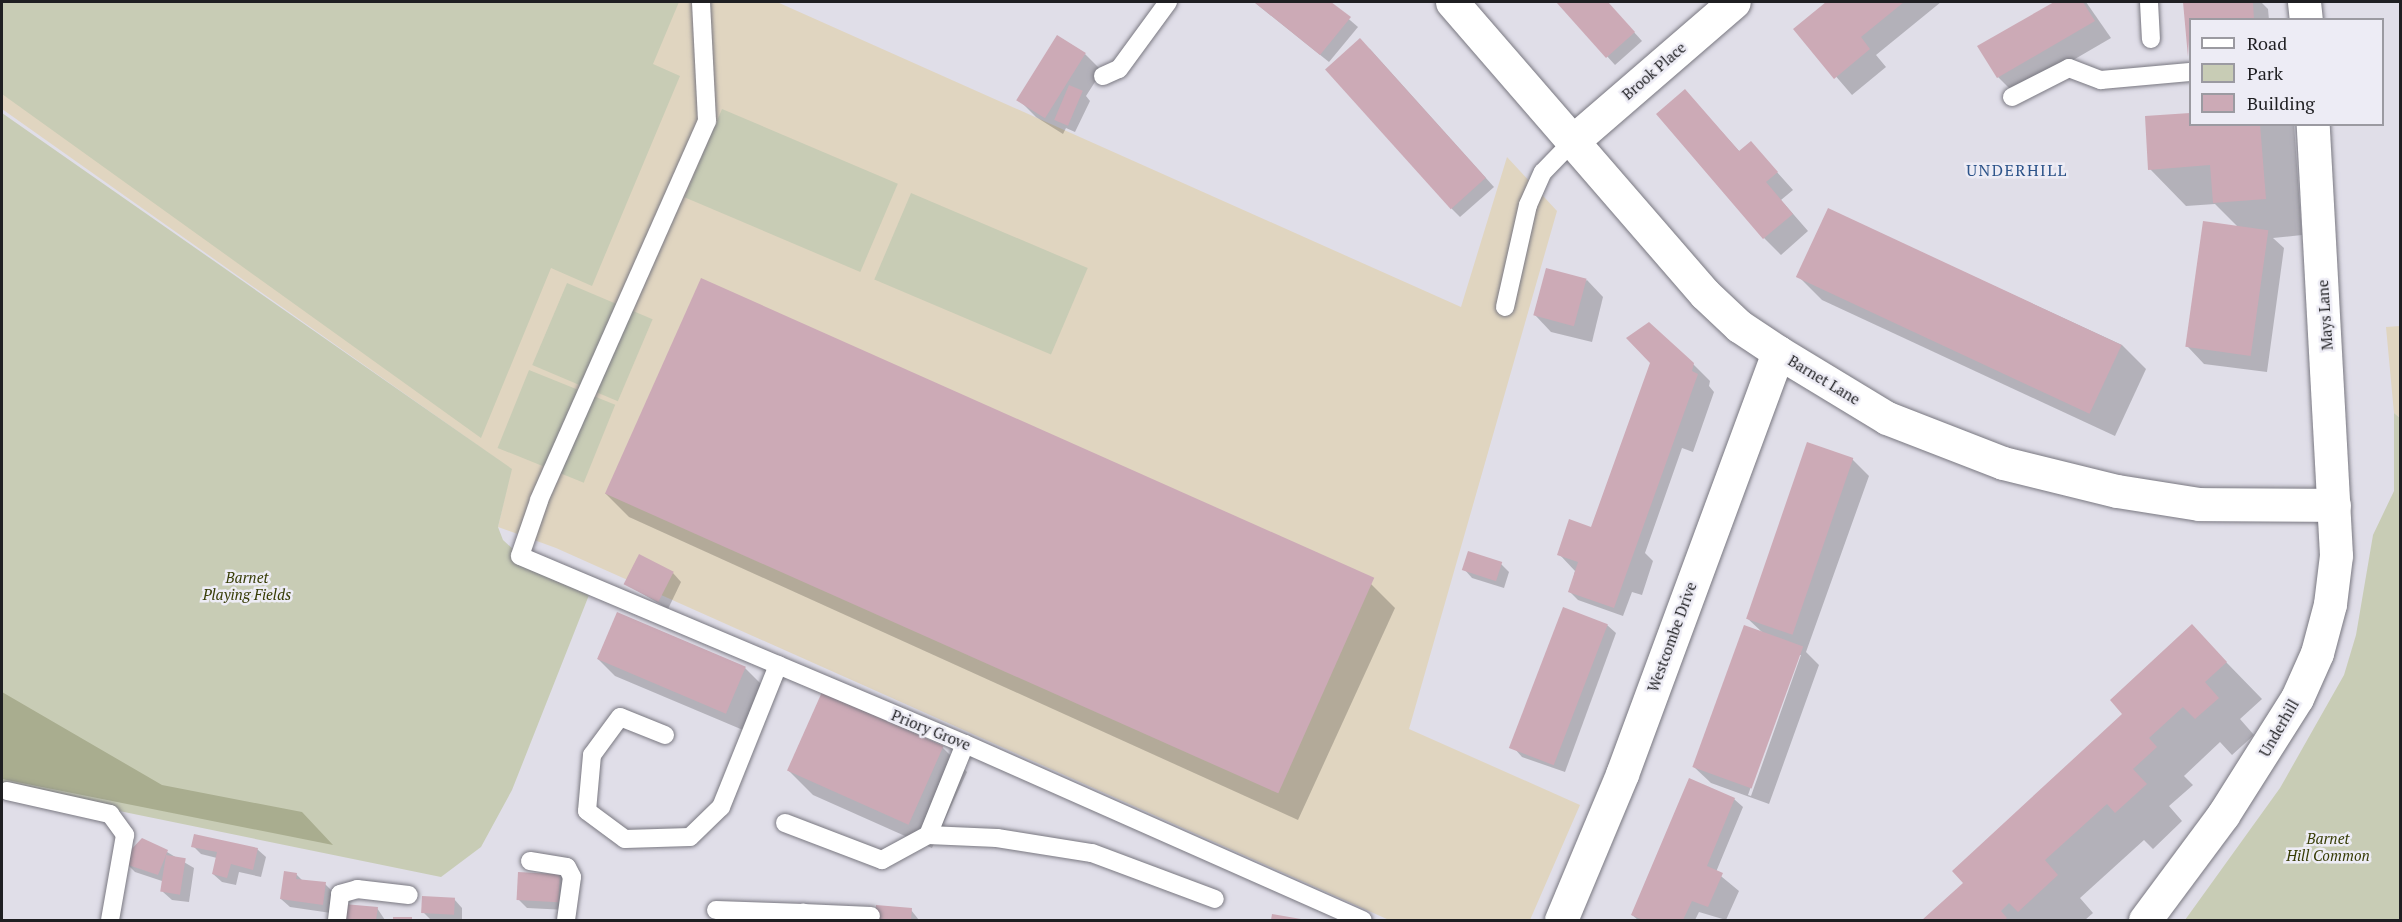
<!DOCTYPE html>
<html>
<head>
<meta charset="utf-8">
<style>
	body { margin:0 }
	#map { position:relative; width:2402px; height:922px; overflow:hidden; background:#e0dee8; font-family:"PT Serif",serif }
	div>[style] { position:absolute }
	[style*='--x'] { left:calc(var(--x)*1px); top:calc(var(--y)*1px); width:calc(var(--w)*1px); rotate:calc(var(--a)*1deg) }
	.education>* { inset:0; background:#e0d5c0 }
	.green>* { inset:0; background:#c8ccb5; transform-origin:0 0 }
	.forest>* { inset:0; background:#a9ad8f }
	.shadow>* { inset:0; background:#0003 }
	.building>* { inset:0; background:#ccaab6; transform-origin:0 0 }
	.roads { filter:drop-shadow(0 0 2px #797881) drop-shadow(0 0 2px #797881) }
	.service>* { height:18px; margin:-9px; padding:0 9px; transform-origin:9px; border-radius:9px; background:#fff }
	.minor>* { height:33px; margin:-16.5px; padding:0 16.5px; transform-origin:16.5px; border-radius:16.5px; background:#fff }
	.tertiary>* { height:33px; margin:-16.5px; padding:0 16.5px; transform-origin:16.5px; border-radius:16.5px; background:#fff }
	span { translate:-50% -50%; white-space:nowrap; text-align:center; line-height:1.15; -webkit-text-stroke:5px #edecf5; paint-order:stroke }
	.street-label { font-size:15px; color:#1f1f22 }
	.park-label { font-size:15px; color:#373c05; font-style:italic }
	.neighbourhood-label { font-size:16px; color:#2c5389; letter-spacing:1.5px }
	.frame { position:absolute; inset:0; border:3px solid #1f1f22; pointer-events:none }
	.legend { position:absolute; left:2189px; top:18px; width:195px; height:108px; box-sizing:border-box; background:#edecf5; border:2px solid #9b9aa1; margin:0; padding:8px 10px; list-style:none; font-size:18px; color:#1f1f22 }
	.legend li { display:flex; align-items:center; gap:12px; height:30px }
	.legend b { width:30px; border:2px solid #9b9aa1 }
</style>
</head>
<body>
<div id="map">
	<div class="education">
		<i style="clip-path:polygon(2px 2px,777px 2px,1461px 307px,1507px 157px,1557px 211px,1409px 729px,1580px 805px,1530px 920px,1389px 920px,556px 548px,498px 527px,511px 469px,2px 109px)"></i>
		<i style="clip-path:polygon(2400px 326px,2400px 418px,2394px 413px,2386px 327px)"></i>
	</div>
	<div class="green">
		<i style="clip-path:polygon(2px 2px,679px 2px,653px 64px,680px 76px,592px 286px,551px 268px,481px 438px,2px 94px)"></i>
		<i style="left:722px;top:109px;width:191px;height:96px;rotate:23deg"></i>
		<i style="clip-path:polygon(2px 113px,512px 469px,498px 527px,503px 540px,540px 574px,589px 595px,512px 790px,481px 847px,441px 877px,2px 787px)"></i>
		<i style="left:911px;top:193px;width:192px;height:94px;rotate:23deg"></i>
		<i style="left:567px;top:283px;width:93px;height:89px;rotate:23deg"></i>
		<i style="left:529px;top:370px;width:93px;height:84px;rotate:22deg"></i>
		<i style="clip-path:polygon(2394px 413px,2400px 418px,2400px 920px,2185px 920px,2280px 788px,2344px 675px,2356px 635px,2373px 535px,2394px 491px)"></i>
	</div>
	<div class="forest">
		<i style="clip-path:polygon(2px 692px,162px 785px,302px 812px,333px 845px,2px 779px)"></i>
	</div>
	<div class="shadow">
		<i style="clip-path:polygon(1254px 2px,1329px 2px,1358px 27px,1329px 62px)"></i>
		<i style="clip-path:polygon(1558px 2px,1607px 2px,1642px 41px,1615px 65px)"></i>
		<i style="clip-path:polygon(1829px 2px,1941px 2px,1876px 55px,1886px 67px,1852px 95px,1795px 29px)"></i>
		<i style="clip-path:polygon(2057px 2px,2086px 2px,2111px 38px,2015px 94px,1998px 77px,1979px 46px)"></i>
		<i style="clip-path:polygon(2185px 2px,2261px 2px,2268px 9px,2269px 20px,2190px 20px,2190px 57px)"></i>
		<i style="clip-path:polygon(1369px 48px,1494px 187px,1460px 217px,1452px 209px)"></i>
		<i style="clip-path:polygon(1085px 54px,1102px 71px,1086px 96px,1090px 101px,1075px 132px,1066px 128px,1063px 134px,1036px 117px,1019px 100px)"></i>
		<i style="clip-path:polygon(1685px 91px,1740px 152px,1751px 143px,1793px 190px,1781px 200px,1808px 231px,1781px 255px,1764px 238px)"></i>
		<i style="clip-path:polygon(2190px 114px,2190px 124px,2294px 124px,2302px 235px,2273px 238px,2284px 248px,2267px 372px,2204px 364px,2188px 347px,2239px 228px,2215px 204px,2186px 206px,2150px 169px,2147px 118px)"></i>
		<i style="clip-path:polygon(1829px 210px,2122px 345px,2146px 369px,2115px 436px,1822px 300px,1798px 276px)"></i>
		<i style="clip-path:polygon(1587px 280px,1603px 297px,1592px 342px,1551px 332px,1535px 315px)"></i>
		<i style="clip-path:polygon(1693px 364px,1710px 381px,1709px 386px,1714px 392px,1693px 452px,1682px 448px,1645px 553px,1653px 561px,1642px 595px,1632px 592px,1623px 616px,1578px 600px,1570px 592px,1575px 571px,1559px 554px,1592px 529px)"></i>
		<i style="clip-path:polygon(evenodd,1852px 459px,1869px 476px,1806px 652px,1819px 665px,1769px 804px,1711px 783px,1694px 767px,1763px 633px,1747px 618px,1852px 459px,1798px 655px,1801px 655px,1751px 796px,1748px 795px,1798px 655px)"></i>
		<i style="clip-path:polygon(605px 493px,1371px 584px,1395px 608px,1298px 820px,629px 517px)"></i>
		<i style="clip-path:polygon(1501px 564px,1509px 572px,1504px 588px,1472px 578px,1464px 569px)"></i>
		<i style="clip-path:polygon(673px 573px,681px 582px,668px 609px,626px 584px)"></i>
		<i style="clip-path:polygon(1607px 625px,1616px 633px,1565px 772px,1522px 757px,1514px 748px)"></i>
		<i style="clip-path:polygon(2192px 627px,2262px 699px,2240px 719px,2254px 735px,2232px 755px,2220px 742px,2184px 776px,2193px 785px,2169px 806px,2182px 821px,2153px 849px,2144px 840px,2080px 898px,2093px 913px,2085px 920px,1925px 920px,1965px 883px,2124px 714px)"></i>
		<i style="clip-path:polygon(598px 659px,745px 668px,762px 685px,743px 730px,615px 676px)"></i>
		<i style="clip-path:polygon(823px 694px,943px 748px,967px 772px,932px 848px,813px 795px,789px 771px)"></i>
		<i style="clip-path:polygon(1734px 799px,1743px 807px,1716px 872px,1739px 891px,1726px 920px,1699px 912px,1695px 920px,1638px 920px,1632px 915px)"></i>
		<i style="clip-path:polygon(193px 846px,257px 849px,266px 857px,261px 877px,239px 872px,236px 885px,222px 882px,213px 874px,217px 858px,201px 854px)"></i>
		<i style="clip-path:polygon(167px 852px,194px 868px,189px 902px,172px 900px,163px 892px,165px 882px,135px 872px,127px 864px)"></i>
		<i style="clip-path:polygon(296px 874px,303px 881px,325px 884px,333px 892px,331px 913px,290px 907px,281px 899px)"></i>
		<i style="clip-path:polygon(560px 875px,568px 884px,567px 910px,527px 908px,519px 900px)"></i>
		<i style="clip-path:polygon(454px 899px,462px 908px,462px 920px,431px 920px,423px 912px)"></i>
		<i style="clip-path:polygon(377px 908px,385px 920px,343px 920px)"></i>
		<i style="clip-path:polygon(911px 910px,919px 920px,877px 920px)"></i>
	</div>
	<div class="building">
		<i style="clip-path:polygon(1254px 2px,1331px 2px,1351px 17px,1320px 55px)"></i>
		<i style="clip-path:polygon(1556px 2px,1608px 2px,1635px 32px,1606px 58px)"></i>
		<i style="clip-path:polygon(1826px 2px,1904px 2px,1861px 37px,1870px 49px,1834px 79px,1793px 29px)"></i>
		<i style="clip-path:polygon(2054px 2px,2083px 2px,2095px 21px,1997px 78px,1977px 46px)"></i>
		<i style="clip-path:polygon(2183px 2px,2253px 2px,2254px 20px,2190px 20px,2188px 57px)"></i>
		<i style="left:1057px;top:35px;width:34px;height:77px;rotate:32deg"></i>
		<i style="left:1360px;top:38px;width:188px;height:47px;rotate:48deg"></i>
		<i style="left:1069px;top:85px;width:15px;height:38px;rotate:23deg"></i>
		<i style="clip-path:polygon(1685px 89px,1739px 151px,1751px 141px,1778px 172px,1766px 182px,1793px 214px,1763px 239px,1656px 114px)"></i>
		<i style="clip-path:polygon(2190px 113px,2190px 124px,2260px 124px,2266px 199px,2213px 203px,2210px 165px,2148px 170px,2145px 116px)"></i>
		<i style="left:1828px;top:208px;width:324px;height:76px;rotate:25deg"></i>
		<i style="left:2203px;top:221px;width:66px;height:127px;rotate:8deg"></i>
		<i style="left:1546px;top:268px;width:42px;height:49px;rotate:15deg"></i>
		<i style="left:701px;top:278px;width:737px;height:236px;rotate:24deg"></i>
		<i style="clip-path:polygon(1649px 322px,1694px 363px,1692px 371px,1698px 374px,1614px 608px,1568px 592px,1578px 562px,1557px 555px,1569px 519px,1591px 527px,1650px 363px,1626px 338px)"></i>
		<i style="left:1807px;top:442px;width:49px;height:187px;rotate:19deg"></i>
		<i style="left:1468px;top:551px;width:36px;height:20px;rotate:18deg"></i>
		<i style="left:639px;top:554px;width:39px;height:34px;rotate:27deg"></i>
		<i style="left:1563px;top:607px;width:48px;height:151px;rotate:21deg"></i>
		<i style="left:617px;top:612px;width:140px;height:51px;rotate:23deg"></i>
		<i style="clip-path:polygon(2192px 624px,2227px 662px,2205px 682px,2219px 698px,2195px 719px,2183px 707px,2149px 738px,2157px 747px,2133px 769px,2147px 784px,2115px 813px,2107px 804px,2045px 860px,2058px 875px,2018px 912px,2009px 903px,2001px 911px,2007px 918px,2004px 920px,1922px 920px,1963px 883px,1952px 871px,2122px 714px,2110px 700px)"></i>
		<i style="left:1744px;top:625px;width:63px;height:151px;rotate:20deg"></i>
		<i style="left:822px;top:692px;width:133px;height:86px;rotate:24deg"></i>
		<i style="clip-path:polygon(1689px 778px,1735px 798px,1707px 866px,1723px 873px,1708px 907px,1692px 901px,1683px 920px,1643px 920px,1631px 915px)"></i>
		<i style="clip-path:polygon(194px 834px,258px 848px,253px 870px,231px 864px,227px 878px,212px 874px,217px 852px,191px 847px)"></i>
		<i style="clip-path:polygon(142px 838px,168px 850px,158px 875px,125px 864px,128px 853px)"></i>
		<i style="left:166px;top:855px;width:20px;height:37px;rotate:9deg"></i>
		<i style="clip-path:polygon(284px 871px,297px 873px,296px 879px,326px 882px,323px 905px,280px 899px)"></i>
		<i style="left:518px;top:872px;width:42px;height:28px;rotate:3deg"></i>
		<i style="left:422px;top:896px;width:33px;height:17px;rotate:3deg"></i>
		<i style="clip-path:polygon(344px 904px,378px 907px,376px 920px,342px 920px)"></i>
		<i style="clip-path:polygon(876px 905px,912px 908px,911px 920px,875px 920px)"></i>
		<i style="clip-path:polygon(1272px 914px,1301px 919px,1301px 920px,1271px 920px)"></i>
		<i style="left:393px;top:917px;width:19px;height:3px"></i>
	</div>
	<div class="roads">
		<div class="service">
			<i style="--x:701;--y:2;--w:119;--a:87.1"></i>
			<i style="--x:707;--y:121;--w:415;--a:113.9"></i>
			<i style="--x:539;--y:501;--w:58;--a:109.1"></i>
			<i style="--x:520;--y:556;--w:483;--a:22.9"></i>
			<i style="--x:965;--y:744;--w:435;--a:23.9"></i>
			<i style="--x:2149;--y:2;--w:37;--a:87"></i>
			<i style="--x:1103;--y:76;--w:17;--a:-24"></i>
			<i style="--x:1119;--y:69;--w:83;--a:-53.8"></i>
			<i style="--x:2012;--y:97;--w:64;--a:-27"></i>
			<i style="--x:2069;--y:68;--w:34;--a:21"></i>
			<i style="--x:2101;--y:80;--w:89;--a:-5.1"></i>
			<i style="--x:1505;--y:307;--w:105;--a:-77.3"></i>
			<i style="--x:1528;--y:205;--w:36;--a:-66"></i>
			<i style="--x:1543;--y:172;--w:45;--a:-45.9"></i>
			<i style="--x:665;--y:735;--w:48;--a:-158.2"></i>
			<i style="--x:620;--y:717;--w:47;--a:126.4"></i>
			<i style="--x:592;--y:755;--w:56;--a:95.1"></i>
			<i style="--x:587;--y:811;--w:47;--a:36.4"></i>
			<i style="--x:625;--y:839;--w:65;--a:-1.8"></i>
			<i style="--x:690;--y:837;--w:43;--a:-44.1"></i>
			<i style="--x:721;--y:807;--w:153;--a:-68.1"></i>
			<i style="--x:965;--y:744;--w:98;--a:112.1"></i>
			<i style="--x:928;--y:835;--w:69;--a:2.5"></i>
			<i style="--x:997;--y:838;--w:96;--a:9"></i>
			<i style="--x:1092;--y:853;--w:131;--a:20.5"></i>
			<i style="--x:7;--y:791;--w:106;--a:12.6"></i>
			<i style="--x:110;--y:814;--w:26;--a:54"></i>
			<i style="--x:125;--y:835;--w:86;--a:100"></i>
			<i style="--x:785;--y:823;--w:104;--a:20.9"></i>
			<i style="--x:882;--y:860;--w:52;--a:-28.5"></i>
			<i style="--x:530;--y:861;--w:37;--a:9"></i>
			<i style="--x:567;--y:867;--w:11;--a:63"></i>
			<i style="--x:572;--y:877;--w:43;--a:97.9"></i>
			<i style="--x:716;--y:910;--w:87;--a:2"></i>
			<i style="--x:337;--y:920;--w:26;--a:-83"></i>
			<i style="--x:340;--y:894;--w:18;--a:-16"></i>
			<i style="--x:357;--y:889;--w:52;--a:6.6"></i>
			<i style="--x:800;--y:920;--w:8;--a:-67"></i>
			<i style="--x:803;--y:913;--w:68;--a:2.5"></i>
		</div>
		<div class="minor">
			<i style="--x:1574;--y:140;--w:211;--a:-40.8"></i>
			<i style="--x:1561;--y:920;--w:158;--a:-67.3"></i>
			<i style="--x:1622;--y:774;--w:450;--a:-69.7"></i>
		</div>
		<div class="tertiary">
			<i style="--x:1452;--y:2;--w:386;--a:49.1"></i>
			<i style="--x:1705;--y:294;--w:47;--a:43.3"></i>
			<i style="--x:1739;--y:326;--w:47;--a:33.7"></i>
			<i style="--x:1778;--y:352;--w:127;--a:31.2"></i>
			<i style="--x:1887;--y:418;--w:124;--a:21.2"></i>
			<i style="--x:2003;--y:463;--w:117;--a:13.8"></i>
			<i style="--x:2117;--y:491;--w:83;--a:9"></i>
			<i style="--x:2199;--y:504;--w:135;--a:0.4"></i>
			<i style="--x:2304;--y:2;--w:18;--a:84"></i>
			<i style="--x:2145;--y:920;--w:131;--a:-53.4"></i>
			<i style="--x:2223;--y:815;--w:138;--a:-57.7"></i>
			<i style="--x:2297;--y:698;--w:49;--a:-66"></i>
			<i style="--x:2317;--y:653;--w:51;--a:-75.1"></i>
			<i style="--x:2330;--y:604;--w:49;--a:-83"></i>
			<i style="--x:2336;--y:555;--w:432;--a:-93.1"></i>
		</div>
	</div>
	<div class="street-label">
		<span style="left:1654px;top:71px;rotate:-41deg">Brook Place</span>
		<span style="left:2325px;top:315px;rotate:-94deg">Mays Lane</span>
		<span style="left:1824px;top:380px;rotate:31deg">Barnet Lane</span>
		<span style="left:1672px;top:637px;rotate:-70deg">Westcombe Drive</span>
		<span style="left:2279px;top:728px;rotate:-60deg">Underhill</span>
		<span style="left:931px;top:730px;rotate:22deg">Priory Grove</span>
	</div>
	<div class="park-label">
		<span style="left:247px;top:586px">Barnet<br>Playing Fields</span>
		<span style="left:2328px;top:847px">Barnet<br>Hill Common</span>
	</div>
	<div class="neighbourhood-label">
		<span style="left:2017px;top:170px">UNDERHILL</span>
	</div>
	<div class="frame"></div>
	<ul class="legend">
	<li><b style="height:8px;background:#fff"></b>Road</li>
	<li><b style="height:16px;background:#c8ccb5"></b>Park</li>
	<li><b style="height:16px;background:#ccaab6"></b>Building</li>
	</ul>
</div>
</body>
</html>
